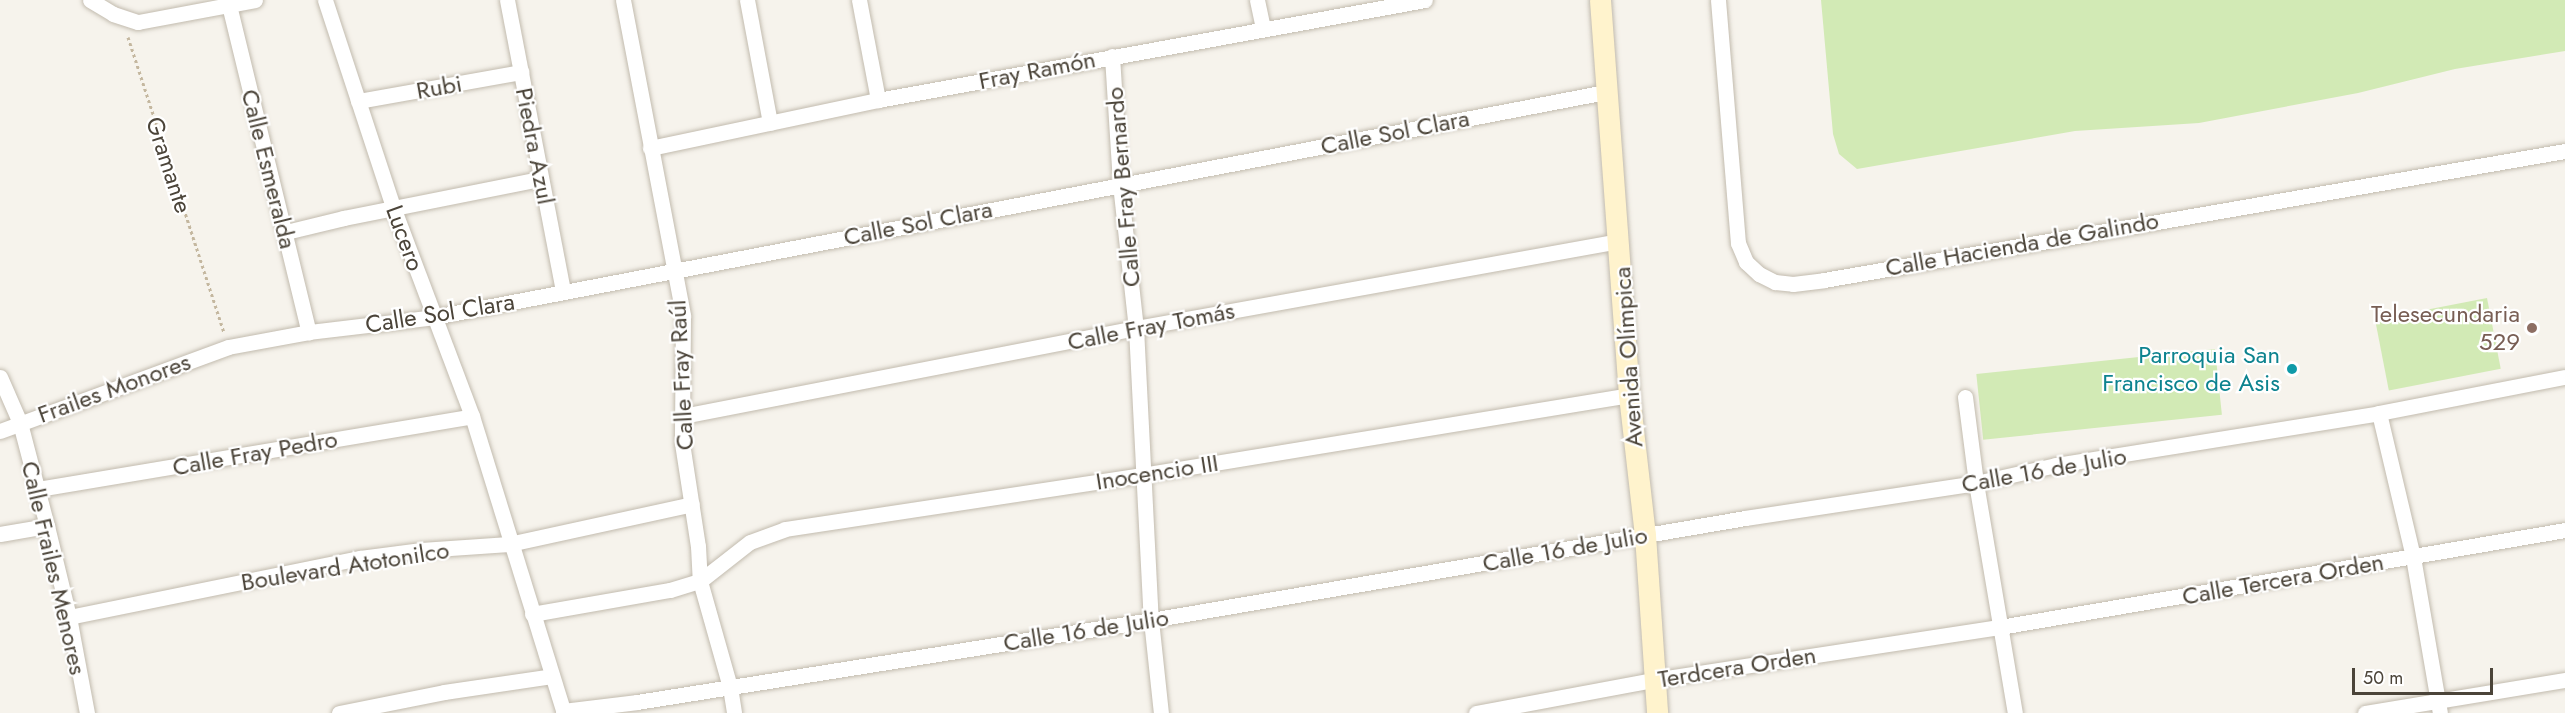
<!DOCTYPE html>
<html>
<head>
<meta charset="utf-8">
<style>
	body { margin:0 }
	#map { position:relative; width:2565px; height:713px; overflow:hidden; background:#f6f3ec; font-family:Jost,sans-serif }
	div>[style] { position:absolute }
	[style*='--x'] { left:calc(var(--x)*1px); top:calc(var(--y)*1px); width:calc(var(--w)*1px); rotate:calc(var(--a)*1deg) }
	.green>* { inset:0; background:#d2eab5; transform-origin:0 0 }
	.path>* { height:3px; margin-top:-1.5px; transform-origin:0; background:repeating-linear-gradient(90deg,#c4b79f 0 3px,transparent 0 6px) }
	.roads { filter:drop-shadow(0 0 2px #c2bbae) drop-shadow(0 0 2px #c2bbae) }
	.street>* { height:15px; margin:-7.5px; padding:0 7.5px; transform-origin:7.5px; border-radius:7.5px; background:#fff }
	.secondary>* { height:21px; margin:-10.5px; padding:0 10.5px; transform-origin:10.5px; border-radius:10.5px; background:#fff3cd }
	.dots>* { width:16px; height:16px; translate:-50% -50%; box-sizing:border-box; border:3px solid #fff; border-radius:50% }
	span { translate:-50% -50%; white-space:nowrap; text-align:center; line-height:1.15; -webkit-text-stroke:4.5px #fff; paint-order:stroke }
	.street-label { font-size:24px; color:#4b4439 }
	.education-label { font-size:24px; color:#785e54 }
	.right { translate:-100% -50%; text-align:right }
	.culture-label { font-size:24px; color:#0d838f }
	.scale { position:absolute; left:2352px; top:668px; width:141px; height:27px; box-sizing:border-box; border:3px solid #4b4439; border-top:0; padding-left:8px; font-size:18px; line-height:21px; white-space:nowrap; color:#4b4439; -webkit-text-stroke:4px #fff; paint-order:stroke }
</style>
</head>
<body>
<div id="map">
	<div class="green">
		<i style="clip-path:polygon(1821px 0,2565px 0,2565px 51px,2455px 69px,2358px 93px,2199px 123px,2075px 131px,1857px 169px,1839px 154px,1833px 134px)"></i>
		<i style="left:2487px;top:298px;width:72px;height:114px;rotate:79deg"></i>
		<i style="left:2215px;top:349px;width:66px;height:240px;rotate:84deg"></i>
	</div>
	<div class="path">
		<i style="--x:128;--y:37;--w:311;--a:72"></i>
	</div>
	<div class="roads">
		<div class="street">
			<i style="--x:90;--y:0;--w:27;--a:31"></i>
			<i style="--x:113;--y:14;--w:26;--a:18"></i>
			<i style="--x:138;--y:22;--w:119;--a:-10.6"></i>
			<i style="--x:325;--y:0;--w:218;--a:71.8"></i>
			<i style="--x:393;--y:207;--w:223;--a:69.3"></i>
			<i style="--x:472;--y:416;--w:311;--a:72.8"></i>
			<i style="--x:507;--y:0;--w:297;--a:79.1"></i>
			<i style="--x:623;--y:0;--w:322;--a:79.2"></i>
			<i style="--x:683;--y:316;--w:127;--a:90.5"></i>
			<i style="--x:682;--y:443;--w:104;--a:81.2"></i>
			<i style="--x:698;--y:546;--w:35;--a:87"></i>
			<i style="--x:700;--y:581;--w:110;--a:74.2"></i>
			<i style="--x:730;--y:687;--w:26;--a:81"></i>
			<i style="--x:747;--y:0;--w:125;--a:79.4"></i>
			<i style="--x:859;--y:0;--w:102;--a:79.2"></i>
			<i style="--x:1257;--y:0;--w:29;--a:78"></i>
			<i style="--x:1718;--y:0;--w:244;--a:85.3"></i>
			<i style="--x:1738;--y:243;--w:21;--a:67"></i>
			<i style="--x:1746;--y:262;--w:18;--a:43"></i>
			<i style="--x:1759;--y:274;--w:18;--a:27"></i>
			<i style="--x:1775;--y:282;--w:18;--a:6"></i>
			<i style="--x:1793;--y:284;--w:31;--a:-7"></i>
			<i style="--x:1824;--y:280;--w:752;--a:-9.88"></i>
			<i style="--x:229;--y:5;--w:337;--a:76.3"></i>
			<i style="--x:1112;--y:56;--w:128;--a:86.4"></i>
			<i style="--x:1120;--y:184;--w:145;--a:83.7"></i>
			<i style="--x:1136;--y:328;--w:292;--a:87.1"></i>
			<i style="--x:1151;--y:620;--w:94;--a:83.9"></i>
			<i style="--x:358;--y:101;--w:166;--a:-10.1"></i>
			<i style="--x:650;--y:148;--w:233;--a:-11.9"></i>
			<i style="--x:878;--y:100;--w:556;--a:-10.36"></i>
			<i style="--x:286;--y:232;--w:60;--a:-13.6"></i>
			<i style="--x:344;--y:218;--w:200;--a:-11.3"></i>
			<i style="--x:0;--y:377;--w:50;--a:66.5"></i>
			<i style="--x:20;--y:423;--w:106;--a:75.3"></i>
			<i style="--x:47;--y:526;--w:94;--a:76.4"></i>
			<i style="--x:69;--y:617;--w:98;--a:79.4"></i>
			<i style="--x:1965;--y:397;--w:87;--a:82.7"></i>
			<i style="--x:1976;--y:483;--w:233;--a:80.4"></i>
			<i style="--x:2379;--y:413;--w:148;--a:76.7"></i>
			<i style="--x:2413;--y:557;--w:158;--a:80.2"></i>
			<i style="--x:683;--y:416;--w:461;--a:-11"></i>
			<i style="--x:1136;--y:328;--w:491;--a:-10.2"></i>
			<i style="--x:0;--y:431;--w:243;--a:-20.2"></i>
			<i style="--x:228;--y:347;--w:82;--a:-10.5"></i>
			<i style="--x:309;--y:332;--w:126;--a:-6.8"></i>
			<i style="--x:434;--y:317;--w:1193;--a:-10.87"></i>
			<i style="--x:38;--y:489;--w:440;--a:-9.5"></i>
			<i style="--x:0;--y:534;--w:48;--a:-9.7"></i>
			<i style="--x:532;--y:614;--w:140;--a:-9.9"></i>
			<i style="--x:670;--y:590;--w:31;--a:-17"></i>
			<i style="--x:700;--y:581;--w:63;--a:-38"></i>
			<i style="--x:750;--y:542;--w:37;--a:-20"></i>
			<i style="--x:785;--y:529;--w:361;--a:-8.6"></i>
			<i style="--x:1142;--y:475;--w:494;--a:-9.3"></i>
			<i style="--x:69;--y:617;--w:297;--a:-11.5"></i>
			<i style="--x:360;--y:558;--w:62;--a:-7.5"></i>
			<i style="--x:421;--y:550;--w:88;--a:-3.9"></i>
			<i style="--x:509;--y:544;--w:187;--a:-12.3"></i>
			<i style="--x:563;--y:711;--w:75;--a:-6.9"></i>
			<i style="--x:637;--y:702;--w:520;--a:-9.06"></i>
			<i style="--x:1151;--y:620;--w:603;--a:-9.74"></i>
			<i style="--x:1745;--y:518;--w:234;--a:-8.6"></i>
			<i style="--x:1976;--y:483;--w:82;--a:-12.7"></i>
			<i style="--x:2056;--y:465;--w:327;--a:-9.1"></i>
			<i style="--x:2379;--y:413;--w:189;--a:-11"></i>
			<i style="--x:339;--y:713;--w:107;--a:-11.3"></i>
			<i style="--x:444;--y:692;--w:109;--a:-8.4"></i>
			<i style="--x:1476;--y:713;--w:180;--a:-10.6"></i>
			<i style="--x:1653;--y:680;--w:351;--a:-8.7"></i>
			<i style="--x:2000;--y:627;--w:573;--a:-9.74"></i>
			<i style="--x:2365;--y:713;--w:203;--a:-9.4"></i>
		</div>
		<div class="secondary">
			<i style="--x:1600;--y:0;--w:396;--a:85.8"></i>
			<i style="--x:1629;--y:395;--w:141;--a:83.5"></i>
			<i style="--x:1645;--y:535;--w:178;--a:86.1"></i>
		</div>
	</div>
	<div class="dots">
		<i style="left:2532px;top:328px;background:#8d6e63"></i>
		<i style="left:2292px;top:369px;background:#0f9aa8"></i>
	</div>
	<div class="street-label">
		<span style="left:1037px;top:70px;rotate:-11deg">Fray Ramón</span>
		<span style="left:439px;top:87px;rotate:-10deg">Rubi</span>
		<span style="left:1395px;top:132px;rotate:-11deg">Calle Sol Clara</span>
		<span style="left:535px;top:146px;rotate:79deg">Piedra Azul</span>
		<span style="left:169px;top:165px;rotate:72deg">Gramante</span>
		<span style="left:269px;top:169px;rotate:76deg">Calle Esmeralda</span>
		<span style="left:1123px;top:187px;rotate:-95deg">Calle Fray Bernardo</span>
		<span style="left:918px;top:223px;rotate:-11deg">Calle Sol Clara</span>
		<span style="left:405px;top:238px;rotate:70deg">Lucero</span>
		<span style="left:2022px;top:244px;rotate:-10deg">Calle Hacienda de Galindo</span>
		<span style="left:440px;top:313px;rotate:-9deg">Calle Sol Clara</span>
		<span style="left:1151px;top:326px;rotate:-11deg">Calle Fray Tomás</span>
		<span style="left:1628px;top:357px;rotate:-94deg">Avenida Olímpica</span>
		<span style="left:681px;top:375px;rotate:-93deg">Calle Fray Raúl</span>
		<span style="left:114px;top:388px;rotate:-20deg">Frailes Monores</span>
		<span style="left:255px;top:453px;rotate:-10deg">Calle Fray Pedro</span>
		<span style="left:2044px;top:470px;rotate:-10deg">Calle 16 de Julio</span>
		<span style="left:1157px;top:472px;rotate:-9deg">Inocencio III</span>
		<span style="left:1565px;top:549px;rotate:-10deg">Calle 16 de Julio</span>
		<span style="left:345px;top:566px;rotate:-9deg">Boulevard Atotonilco</span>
		<span style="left:54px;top:568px;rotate:77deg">Calle Frailes Menores</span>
		<span style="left:2283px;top:579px;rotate:-10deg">Calle Tercera Orden</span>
		<span style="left:1086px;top:630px;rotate:-9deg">Calle 16 de Julio</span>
		<span style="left:1737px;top:667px;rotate:-9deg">Terdcera Orden</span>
	</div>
	<div class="education-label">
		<span class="right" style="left:2520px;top:328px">Telesecundaria<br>529</span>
	</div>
	<div class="culture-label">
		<span class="right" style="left:2280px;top:369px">Parroquia San<br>Francisco de Asis</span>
	</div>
	<div class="scale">50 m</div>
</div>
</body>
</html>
